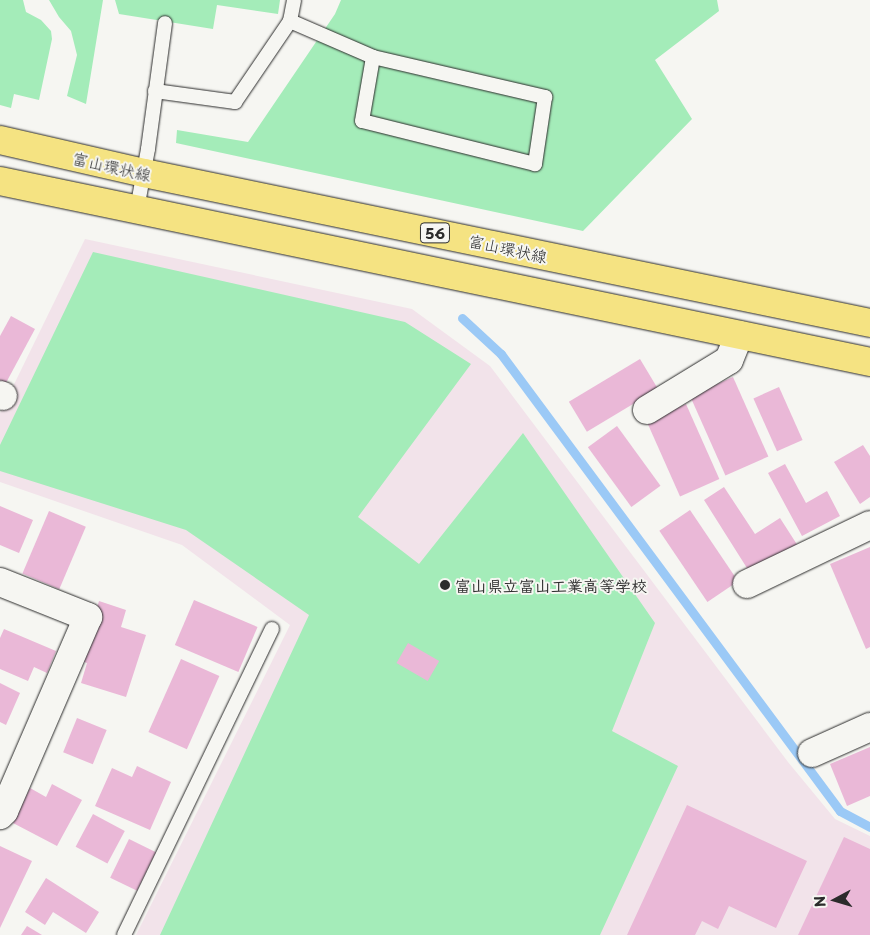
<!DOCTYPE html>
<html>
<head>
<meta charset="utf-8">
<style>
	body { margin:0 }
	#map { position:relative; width:870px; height:935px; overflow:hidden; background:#f6f6f2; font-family:"Playpen Sans","Klee One",sans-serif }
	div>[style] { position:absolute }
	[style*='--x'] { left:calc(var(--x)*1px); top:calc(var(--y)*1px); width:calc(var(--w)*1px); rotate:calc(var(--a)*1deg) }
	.built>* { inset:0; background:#f2e3ea }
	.green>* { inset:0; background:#a4ecb9 }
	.stream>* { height:9px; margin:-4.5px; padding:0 4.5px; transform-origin:4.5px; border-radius:4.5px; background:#9bc9f6 }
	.building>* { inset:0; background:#eab8d7; transform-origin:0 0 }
	.roads { filter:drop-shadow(0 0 1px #2b2b2b) drop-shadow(0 0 1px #2b2b2b) }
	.service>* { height:14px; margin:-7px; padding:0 7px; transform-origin:7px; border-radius:7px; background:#f6f6f2 }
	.minor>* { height:28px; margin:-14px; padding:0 14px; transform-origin:14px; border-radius:14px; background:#f6f6f2 }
	.primary>* { height:28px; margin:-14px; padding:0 14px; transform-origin:14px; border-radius:14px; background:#f5e382 }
	.dots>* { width:14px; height:14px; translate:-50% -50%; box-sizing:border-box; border:2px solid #f6f6f2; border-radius:50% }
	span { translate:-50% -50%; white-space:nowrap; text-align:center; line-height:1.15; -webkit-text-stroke:4px #f6f6f2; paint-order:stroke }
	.shield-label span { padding:1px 4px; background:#f6f6f2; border:1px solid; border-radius:4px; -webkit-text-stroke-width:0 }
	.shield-label { font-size:15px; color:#2b2b2b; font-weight:700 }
	.street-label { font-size:16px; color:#2b2b2b }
	.poi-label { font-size:16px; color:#2b2b2b; font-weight:700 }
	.left { translate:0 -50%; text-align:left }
	.north { position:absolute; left:810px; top:875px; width:50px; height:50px; -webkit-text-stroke:4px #f6f6f2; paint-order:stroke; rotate:264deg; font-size:14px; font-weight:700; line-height:20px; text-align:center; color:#2b2b2b }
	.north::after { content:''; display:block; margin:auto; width:18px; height:22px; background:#2b2b2b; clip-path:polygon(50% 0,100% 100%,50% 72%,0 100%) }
</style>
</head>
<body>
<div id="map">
	<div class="built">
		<i style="clip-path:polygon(85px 239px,412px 309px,490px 366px,788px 762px,835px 819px,870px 836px,870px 935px,136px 935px,290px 625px,182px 545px,0 482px,0 413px)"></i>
	</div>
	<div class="green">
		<i style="clip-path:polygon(0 0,23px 0,26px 12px,41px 20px,51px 31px,52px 39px,39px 100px,14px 94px,11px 108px,0 105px)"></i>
		<i style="clip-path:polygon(49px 0,103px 0,86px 104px,67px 96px,77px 55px,71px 31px,59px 17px)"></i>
		<i style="clip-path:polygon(115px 0,280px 0,278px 14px,217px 5px,213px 29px,119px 14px)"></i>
		<i style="clip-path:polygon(341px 0,717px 0,719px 11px,655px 60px,692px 119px,583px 231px,176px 143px,177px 130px,248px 142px,335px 14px)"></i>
		<i style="clip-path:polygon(93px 252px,405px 322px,471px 364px,358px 517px,419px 564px,523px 433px,655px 623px,612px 731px,678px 766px,600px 935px,160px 935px,309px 615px,186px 530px,0 471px,0 445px)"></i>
	</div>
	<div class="stream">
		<i style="--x:462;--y:318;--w:53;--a:42.7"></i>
		<i style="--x:501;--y:354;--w:569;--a:53.43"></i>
		<i style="--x:840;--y:811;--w:34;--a:28"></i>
	</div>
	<div class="building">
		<i style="clip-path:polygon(11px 316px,35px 329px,0 394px,0 336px)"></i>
		<i style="left:640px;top:359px;width:35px;height:83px;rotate:59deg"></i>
		<i style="left:733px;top:377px;width:87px;height:47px;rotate:66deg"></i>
		<i style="left:779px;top:387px;width:58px;height:28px;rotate:66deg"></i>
		<i style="left:686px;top:404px;width:82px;height:43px;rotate:66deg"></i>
		<i style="left:617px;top:426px;width:74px;height:36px;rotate:54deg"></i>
		<i style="clip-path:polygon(863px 445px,870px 456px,870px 497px,860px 504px,834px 462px)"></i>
		<i style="clip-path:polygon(785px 464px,806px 503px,827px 491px,840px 516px,802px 536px,768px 473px)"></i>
		<i style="clip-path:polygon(724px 487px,755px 534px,780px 518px,798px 546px,752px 576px,704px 500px)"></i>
		<i style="clip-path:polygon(0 506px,33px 520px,19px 553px,0 545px)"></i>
		<i style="left:690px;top:510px;width:86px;height:37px;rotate:56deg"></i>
		<i style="left:49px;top:511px;width:40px;height:68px;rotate:23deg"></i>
		<i style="clip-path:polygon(870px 547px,870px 647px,866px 649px,830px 564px)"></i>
		<i style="left:194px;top:600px;width:69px;height:49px;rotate:23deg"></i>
		<i style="clip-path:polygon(99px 601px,126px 610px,121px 627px,146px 635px,126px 697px,81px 683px,87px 663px,81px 661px)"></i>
		<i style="clip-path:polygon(4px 629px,56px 651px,47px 673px,34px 667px,28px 681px,0 669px,0 638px)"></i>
		<i style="left:408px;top:643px;width:36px;height:23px;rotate:30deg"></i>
		<i style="left:181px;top:659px;width:42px;height:80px;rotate:24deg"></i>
		<i style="clip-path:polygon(0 683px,20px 693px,6px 725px,0 722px)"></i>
		<i style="left:77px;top:718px;width:32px;height:37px;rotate:22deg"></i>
		<i style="clip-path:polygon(870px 747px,870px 796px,847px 806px,830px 764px)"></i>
		<i style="clip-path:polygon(137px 766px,171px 782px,150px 830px,95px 806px,112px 768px,132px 777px)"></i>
		<i style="clip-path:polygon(52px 784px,82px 800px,57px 846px,13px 823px,30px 788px,46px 797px)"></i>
		<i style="clip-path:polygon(687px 805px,807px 861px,776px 928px,729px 906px,718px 929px,702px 921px,695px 935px,627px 935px)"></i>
		<i style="left:93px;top:814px;width:36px;height:37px;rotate:28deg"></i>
		<i style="clip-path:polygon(844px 837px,870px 849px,870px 935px,798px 935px)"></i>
		<i style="left:129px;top:839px;width:30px;height:43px;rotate:26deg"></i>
		<i style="clip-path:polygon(0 846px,32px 861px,0 928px)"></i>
		<i style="clip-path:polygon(46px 878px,99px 912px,86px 933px,53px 912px,45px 925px,25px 912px)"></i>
		<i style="clip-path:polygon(27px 926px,42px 935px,21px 935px)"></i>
	</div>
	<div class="roads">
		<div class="service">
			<i style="--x:290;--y:21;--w:21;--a:-79"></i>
			<i style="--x:155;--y:91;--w:81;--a:7.8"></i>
			<i style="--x:235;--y:102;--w:98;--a:-55.8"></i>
			<i style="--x:290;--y:21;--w:90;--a:23.4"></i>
			<i style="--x:373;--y:57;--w:177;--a:13.1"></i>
			<i style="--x:545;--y:97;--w:68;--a:98.5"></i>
			<i style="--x:535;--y:164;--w:178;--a:-166"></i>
			<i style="--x:362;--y:121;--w:65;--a:-80.2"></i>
			<i style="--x:137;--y:209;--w:61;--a:-79.6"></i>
			<i style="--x:148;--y:149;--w:127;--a:-82.3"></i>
			<i style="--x:124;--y:935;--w:340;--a:-64.2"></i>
		</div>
		<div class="minor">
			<i style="--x:0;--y:395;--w:3;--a:18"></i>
			<i style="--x:647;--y:410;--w:96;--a:-31.4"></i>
			<i style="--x:729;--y:360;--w:27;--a:-68"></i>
			<i style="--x:0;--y:582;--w:95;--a:21.7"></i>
			<i style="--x:88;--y:617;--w:211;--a:113.4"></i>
			<i style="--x:4;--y:811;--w:6;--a:135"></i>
			<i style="--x:747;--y:584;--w:136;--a:-25.6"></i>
			<i style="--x:812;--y:753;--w:64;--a:-24.1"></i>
		</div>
		<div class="primary">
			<i style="--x:0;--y:140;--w:148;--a:12.9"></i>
			<i style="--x:144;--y:173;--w:741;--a:11.67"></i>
			<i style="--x:0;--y:181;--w:889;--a:11.75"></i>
		</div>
	</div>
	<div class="dots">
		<i style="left:445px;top:585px;background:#2b2b2b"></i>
	</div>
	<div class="shield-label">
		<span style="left:435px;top:233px">56</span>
	</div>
	<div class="street-label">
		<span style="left:112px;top:166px;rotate:13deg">富山環状線</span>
		<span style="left:508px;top:248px;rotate:12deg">富山環状線</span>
	</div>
	<div class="poi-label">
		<span class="left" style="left:455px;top:585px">富山県立富山工業高等学校</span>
	</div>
	<div class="north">N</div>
</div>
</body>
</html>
